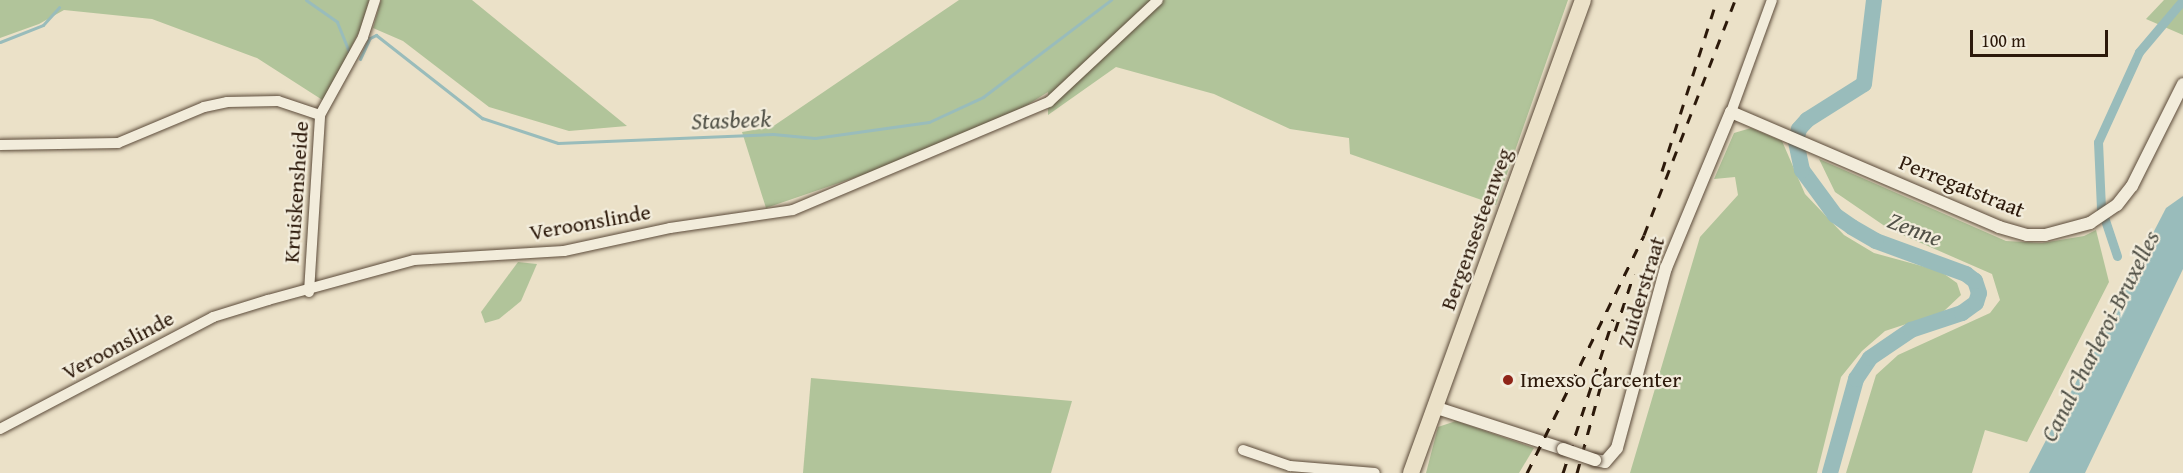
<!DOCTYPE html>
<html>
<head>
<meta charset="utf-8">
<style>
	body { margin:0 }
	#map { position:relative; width:2183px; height:473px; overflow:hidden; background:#ebe1c8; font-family:"Gentium Book Plus",serif }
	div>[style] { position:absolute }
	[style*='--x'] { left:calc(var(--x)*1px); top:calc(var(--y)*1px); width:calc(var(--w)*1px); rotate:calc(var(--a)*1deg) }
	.green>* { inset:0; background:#b1c49a }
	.water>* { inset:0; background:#99bcbb }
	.stream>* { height:3px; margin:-1.5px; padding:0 1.5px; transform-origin:1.5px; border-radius:1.5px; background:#99bcbb }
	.canal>* { height:9px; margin:-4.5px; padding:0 4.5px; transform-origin:4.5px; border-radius:4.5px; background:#99bcbb }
	.river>* { height:16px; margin:-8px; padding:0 8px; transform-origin:8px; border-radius:8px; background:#99bcbb }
	.roads { filter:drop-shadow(0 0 2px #5c4b3a) drop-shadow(0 0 2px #5c4b3a) }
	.minor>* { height:10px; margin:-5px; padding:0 5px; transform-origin:5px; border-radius:5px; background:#f2ecdb }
	.tertiary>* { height:12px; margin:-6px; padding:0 6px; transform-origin:6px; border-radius:6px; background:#f2ecdb }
	.primary>* { height:16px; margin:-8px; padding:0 8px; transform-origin:8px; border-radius:8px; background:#ebe1c8 }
	.rail>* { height:3px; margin-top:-1.5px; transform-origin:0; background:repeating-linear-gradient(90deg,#2c190a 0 10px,transparent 0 20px) }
	.bridges { filter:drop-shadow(0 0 2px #5c4b3a) drop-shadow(0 0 2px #5c4b3a) }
	.tertiary-bridge>* { height:12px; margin:-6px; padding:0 6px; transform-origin:6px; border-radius:6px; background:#f2ecdb }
	.dots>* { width:16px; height:16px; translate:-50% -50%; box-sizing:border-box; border:3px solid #f2ecdb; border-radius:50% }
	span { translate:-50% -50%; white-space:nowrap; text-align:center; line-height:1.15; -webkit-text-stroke:4.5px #f2ecdb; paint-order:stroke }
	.street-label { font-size:22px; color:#2c190a }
	.poi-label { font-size:22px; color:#2c190a }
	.left { translate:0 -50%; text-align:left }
	.water-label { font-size:24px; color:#525248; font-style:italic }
	.scale { position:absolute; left:1970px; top:30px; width:138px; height:27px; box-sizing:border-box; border:3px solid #2c190a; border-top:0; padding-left:8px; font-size:18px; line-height:21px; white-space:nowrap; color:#2c190a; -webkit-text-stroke:4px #f2ecdb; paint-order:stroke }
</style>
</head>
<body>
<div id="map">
	<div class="green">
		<i style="clip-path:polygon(0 0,369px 0,361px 28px,324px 101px,257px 58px,152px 19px,64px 10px,39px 24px,0 38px)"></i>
		<i style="clip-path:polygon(381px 0,472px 0,627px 126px,569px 131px,489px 107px,403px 41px,373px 28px)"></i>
		<i style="clip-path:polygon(959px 0,1568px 0,1496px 205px,1350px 154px,1349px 138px,1290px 129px,1214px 94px,1116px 67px,1048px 115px,1048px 92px,1013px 114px,871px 172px,766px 208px,742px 132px,772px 127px)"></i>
		<i style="clip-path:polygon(2164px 0,2183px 0,2183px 35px,2146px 19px)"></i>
		<i style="clip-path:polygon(1751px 128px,1782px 141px,1805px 194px,1844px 235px,1874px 253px,1940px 271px,1957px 283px,1961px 295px,1943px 312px,1885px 331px,1862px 351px,1841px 377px,1817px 473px,1630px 473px,1700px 237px,1738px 195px,1735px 177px,1714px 179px,1734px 133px)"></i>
		<i style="clip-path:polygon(1819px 159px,2006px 241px,2042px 243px,2084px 236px,2096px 230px,2109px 282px,2027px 442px,1985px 430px,1972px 473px,1846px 473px,1876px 375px,1898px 355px,1990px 313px,2000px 300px,1992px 274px,1889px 229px,1835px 192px)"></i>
		<i style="clip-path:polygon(518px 262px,537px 264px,521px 301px,499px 319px,485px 323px,481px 312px)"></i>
		<i style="clip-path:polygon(811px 378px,1072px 401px,1051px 473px,803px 473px)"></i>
		<i style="clip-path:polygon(1456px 421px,1520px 443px,1534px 448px,1519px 473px,1426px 473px,1438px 427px)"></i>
	</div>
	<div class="water">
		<i style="clip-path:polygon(2183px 196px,2183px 269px,2085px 473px,2029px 473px,2166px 208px)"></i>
	</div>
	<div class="stream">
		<i style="--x:306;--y:0;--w:38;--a:35"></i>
		<i style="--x:337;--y:22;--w:35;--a:68"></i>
		<i style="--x:0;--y:42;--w:46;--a:-21.6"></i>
		<i style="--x:43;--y:25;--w:24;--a:-48"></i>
		<i style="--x:360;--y:59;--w:23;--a:-65"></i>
		<i style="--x:370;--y:38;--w:7;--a:-27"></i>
		<i style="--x:376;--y:35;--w:135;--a:38.1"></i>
		<i style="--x:482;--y:118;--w:80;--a:18.2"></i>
		<i style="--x:558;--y:143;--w:215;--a:-2.4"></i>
		<i style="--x:773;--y:134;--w:42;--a:5.4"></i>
		<i style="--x:815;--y:138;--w:115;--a:-8"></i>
		<i style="--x:929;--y:122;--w:60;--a:-24.8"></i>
		<i style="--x:983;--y:97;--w:161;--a:-37.2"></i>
	</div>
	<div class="canal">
		<i style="--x:2117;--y:256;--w:51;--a:-108.4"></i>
		<i style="--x:2101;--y:208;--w:66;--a:-92.6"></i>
		<i style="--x:2098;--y:142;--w:99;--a:-65.5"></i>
		<i style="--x:2139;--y:52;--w:68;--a:-49.8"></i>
	</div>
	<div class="river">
		<i style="--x:1830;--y:473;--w:98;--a:-74.5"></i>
		<i style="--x:1856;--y:379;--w:25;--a:-56"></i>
		<i style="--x:1870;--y:358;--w:50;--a:-34.3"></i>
		<i style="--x:1911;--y:330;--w:54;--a:-18.4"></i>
		<i style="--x:1962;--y:313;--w:17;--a:-36"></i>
		<i style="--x:1976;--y:303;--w:10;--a:-73"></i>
		<i style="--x:1979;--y:293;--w:13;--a:-108"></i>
		<i style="--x:1975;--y:281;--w:11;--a:-142"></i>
		<i style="--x:1966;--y:274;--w:96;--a:-159.9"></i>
		<i style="--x:1876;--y:241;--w:28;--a:-150"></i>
		<i style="--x:1852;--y:227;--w:21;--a:-145"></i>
		<i style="--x:1835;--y:215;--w:56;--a:-126.3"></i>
		<i style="--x:1802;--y:170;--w:30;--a:-102"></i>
		<i style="--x:1796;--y:141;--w:12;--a:-76"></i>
		<i style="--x:1799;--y:129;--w:12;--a:-48"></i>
		<i style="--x:1807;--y:120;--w:67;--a:-32.3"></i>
		<i style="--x:1864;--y:84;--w:85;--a:-83.2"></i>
	</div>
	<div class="roads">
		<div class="minor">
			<i style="--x:1731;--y:112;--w:119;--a:-69.9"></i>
			<i style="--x:0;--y:145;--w:118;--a:-1"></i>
			<i style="--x:118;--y:143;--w:93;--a:-22.7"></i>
			<i style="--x:204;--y:107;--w:24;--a:-12"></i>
			<i style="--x:227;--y:102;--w:51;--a:-1.1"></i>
			<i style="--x:278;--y:101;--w:44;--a:18.4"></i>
			<i style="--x:309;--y:292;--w:177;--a:-86.4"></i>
			<i style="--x:320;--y:115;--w:89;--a:-61.1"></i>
			<i style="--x:363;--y:37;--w:39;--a:-72"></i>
			<i style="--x:0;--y:429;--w:241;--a:-27.7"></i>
			<i style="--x:213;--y:317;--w:58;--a:-17.2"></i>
			<i style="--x:268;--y:300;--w:151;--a:-15.3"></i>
			<i style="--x:414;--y:260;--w:150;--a:-3.4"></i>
			<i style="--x:564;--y:251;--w:108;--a:-12.2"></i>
			<i style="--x:670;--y:228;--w:124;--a:-8.3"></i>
			<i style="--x:793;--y:210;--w:278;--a:-22.9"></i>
			<i style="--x:1049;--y:102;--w:149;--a:-43.1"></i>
			<i style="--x:1243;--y:450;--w:50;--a:18.8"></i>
			<i style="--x:1290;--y:466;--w:85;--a:4.7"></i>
		</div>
		<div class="tertiary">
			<i style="--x:1434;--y:407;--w:136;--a:18"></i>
			<i style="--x:1595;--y:460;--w:10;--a:11"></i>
			<i style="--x:1605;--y:462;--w:18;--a:-49"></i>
			<i style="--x:1617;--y:448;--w:187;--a:-74.8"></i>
			<i style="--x:1666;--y:268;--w:169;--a:-67.4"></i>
			<i style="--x:1731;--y:112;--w:292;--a:23.2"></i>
			<i style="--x:1999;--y:227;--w:29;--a:16"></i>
			<i style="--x:2027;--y:235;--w:18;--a:0"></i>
			<i style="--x:2045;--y:235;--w:47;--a:-14.9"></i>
			<i style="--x:2090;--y:223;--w:32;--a:-34"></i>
			<i style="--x:2117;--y:205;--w:24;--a:-52"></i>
			<i style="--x:2132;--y:186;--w:114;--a:-63.4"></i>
		</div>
		<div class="primary">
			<i style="--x:1411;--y:473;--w:503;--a:-70.02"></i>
		</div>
	</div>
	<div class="rail">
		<i style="--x:1662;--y:171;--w:180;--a:-72.2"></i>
		<i style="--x:1615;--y:331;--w:60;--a:-71.6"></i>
		<i style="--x:1527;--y:473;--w:265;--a:-63.8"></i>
		<i style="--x:1644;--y:235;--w:252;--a:-68.8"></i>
		<i style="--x:1563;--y:473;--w:162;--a:-72"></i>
		<i style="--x:1577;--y:473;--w:118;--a:-74.8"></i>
	</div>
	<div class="bridges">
		<div class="tertiary-bridge">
			<i style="--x:1563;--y:449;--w:34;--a:19"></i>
		</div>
	</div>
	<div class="dots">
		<i style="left:1508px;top:380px;background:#8f2418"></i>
	</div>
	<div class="street-label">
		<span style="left:1962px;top:186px;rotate:22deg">Perregatstraat</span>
		<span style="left:296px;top:192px;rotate:-86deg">Kruiskensheide</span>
		<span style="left:590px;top:222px;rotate:-10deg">Veroonslinde</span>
		<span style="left:1476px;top:229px;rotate:-70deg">Bergensesteenweg</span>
		<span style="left:1641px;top:292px;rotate:-73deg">Zuiderstraat</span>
		<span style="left:118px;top:345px;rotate:-28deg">Veroonslinde</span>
	</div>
	<div class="poi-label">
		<span class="left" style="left:1520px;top:380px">Imexso Carcenter</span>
	</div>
	<div class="water-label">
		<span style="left:731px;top:120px;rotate:-2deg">Stasbeek</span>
		<span style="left:1915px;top:229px;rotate:21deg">Zenne</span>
		<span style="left:2100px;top:336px;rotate:-63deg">Canal Charleroi-Bruxelles</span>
	</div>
	<div class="scale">100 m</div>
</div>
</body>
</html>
